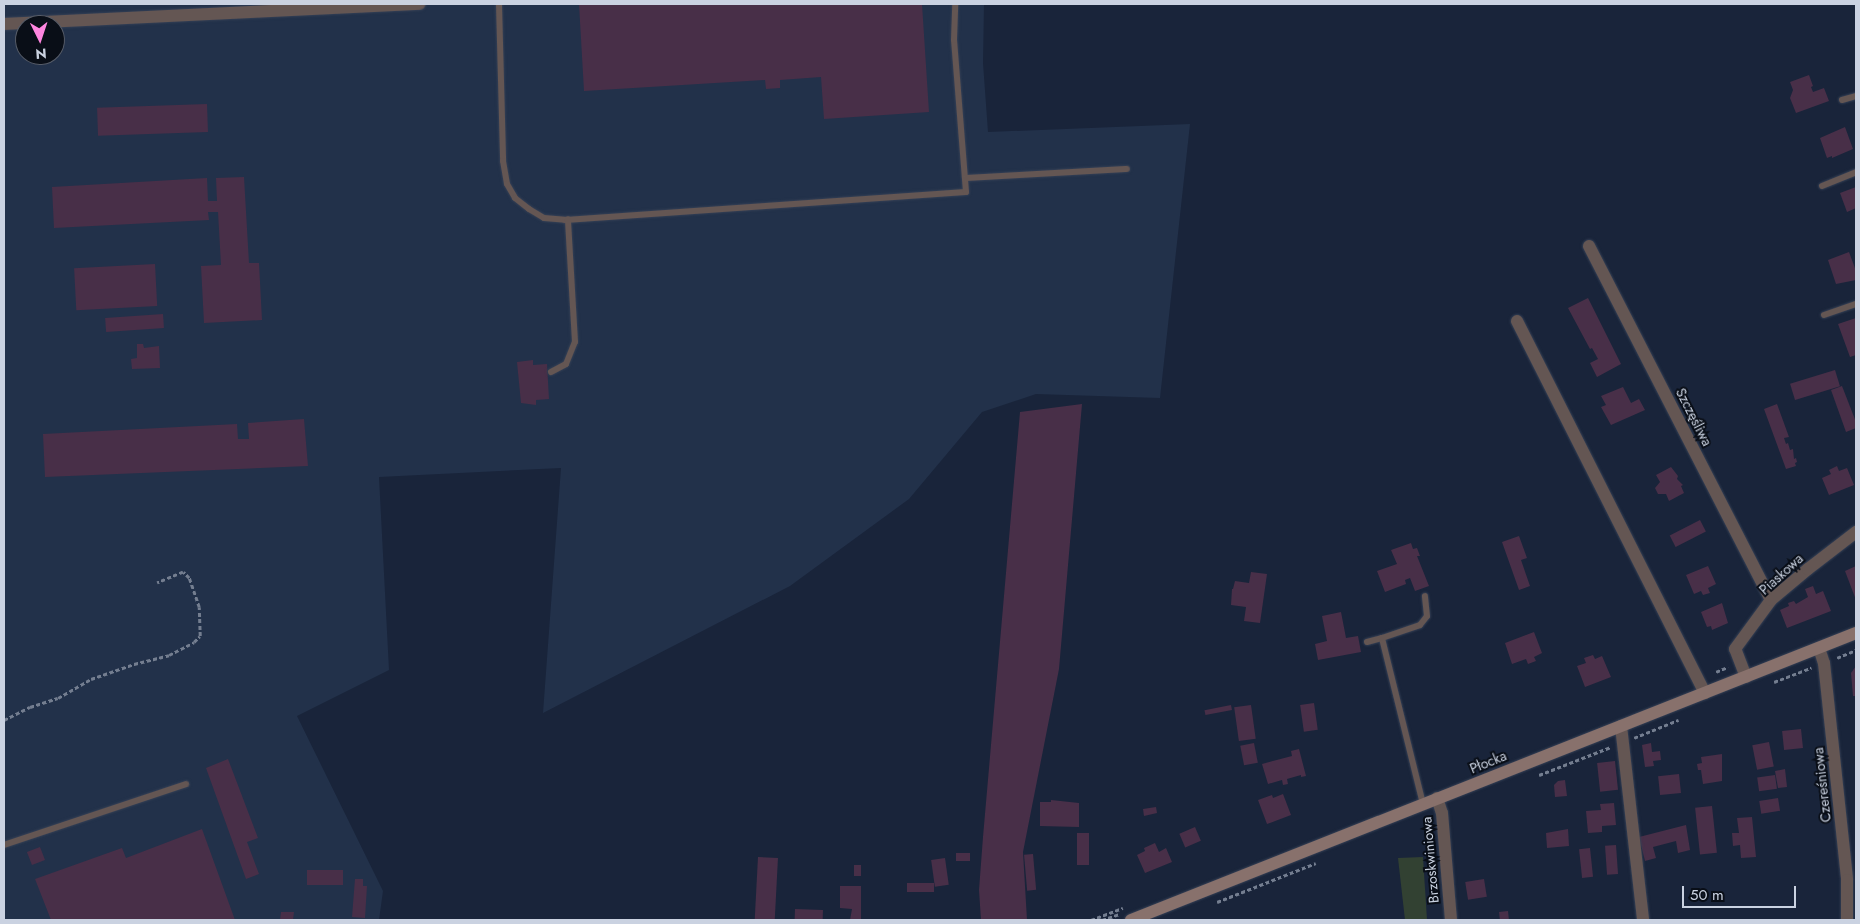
<!DOCTYPE html>
<html>
<head>
<meta charset="utf-8">
<style>
	body { margin:0 }
	#map { position:relative; width:1860px; height:924px; overflow:hidden; background:#19243a; font-family:Jost,sans-serif }
	div>[style] { position:absolute }
	[style*='--x'] { left:calc(var(--x)*1px); top:calc(var(--y)*1px); width:calc(var(--w)*1px); rotate:calc(var(--a)*1deg) }
	.built>* { inset:0; background:#22314a }
	.green>* { inset:0; background:#324132 }
	.building>* { inset:0; background:#482f48; transform-origin:0 0 }
	.path>* { height:2.5px; margin-top:-1.25px; transform-origin:0; background:repeating-linear-gradient(90deg,#747e90 0 4px,transparent 0 6.5px) }
	.roads { filter:drop-shadow(0 0 1px #354055) drop-shadow(0 0 1px #354055) }
	.lane>* { height:6px; margin:-3px; padding:0 3px; transform-origin:3px; border-radius:3px; background:#645653 }
	.street>* { height:12px; margin:-6px; padding:0 6px; transform-origin:6px; border-radius:6px; background:#645653 }
	.secondary>* { height:12px; margin:-6px; padding:0 6px; transform-origin:6px; border-radius:6px; background:#88716c }
	span { translate:-50% -50%; white-space:nowrap; text-align:center; line-height:1.15; -webkit-text-stroke:4px #090e17; paint-order:stroke }
	.street-label { font-size:14px; color:#cad2e1 }
	.frame { position:absolute; inset:0; border:5px solid #cad2e1; pointer-events:none }
	.north { position:absolute; left:15px; top:15px; width:50px; height:50px; box-sizing:border-box; background:#090e17; border:1px solid #565c68; border-radius:50%; rotate:176deg; font-size:14px; font-weight:700; line-height:20px; text-align:center; color:#cad2e1 }
	.north::after { content:''; display:block; margin:auto; width:18px; height:22px; background:#fe85df; clip-path:polygon(50% 0,100% 100%,50% 72%,0 100%) }
	.scale { position:absolute; left:1682px; top:886px; width:114px; height:22px; box-sizing:border-box; border:2px solid #cad2e1; border-top:0; padding-left:6px; font-size:15px; line-height:18px; white-space:nowrap; color:#cad2e1; -webkit-text-stroke:4px #090e17; paint-order:stroke }
</style>
</head>
<body>
<div id="map">
	<div class="built">
		<i style="clip-path:polygon(evenodd,4px 4px,984px 4px,983px 63px,988px 132px,1190px 124px,1160px 398px,1036px 394px,982px 412px,909px 499px,790px 586px,543px 713px,561px 468px,379px 477px,389px 670px,297px 716px,383px 891px,379px 920px,4px 920px,4px 4px,25px 25px,55px 25px,55px 55px,25px 55px,25px 25px)"></i>
	</div>
	<div class="green">
		<i style="clip-path:polygon(1423px 857px,1427px 920px,1405px 920px,1398px 858px)"></i>
	</div>
	<div class="building">
		<i style="clip-path:polygon(579px 4px,922px 4px,929px 112px,824px 119px,821px 77px,780px 80px,780px 88px,766px 89px,765px 80px,584px 91px)"></i>
		<i style="clip-path:polygon(1809px 75px,1813px 86px,1811px 87px,1813px 92px,1824px 88px,1829px 101px,1796px 113px,1790px 98px,1793px 90px,1790px 82px)"></i>
		<i style="left:207px;top:104px;width:28px;height:110px;rotate:88deg"></i>
		<i style="clip-path:polygon(1845px 127px,1853px 149px,1832px 158px,1832px 156px,1827px 158px,1820px 138px)"></i>
		<i style="clip-path:polygon(244px 177px,249px 263px,259px 263px,262px 320px,204px 323px,201px 266px,221px 265px,218px 212px,208px 212px,209px 220px,54px 228px,52px 187px,207px 178px,208px 201px,217px 201px,216px 178px)"></i>
		<i style="clip-path:polygon(1856px 187px,1856px 208px,1847px 212px,1840px 193px)"></i>
		<i style="clip-path:polygon(1849px 252px,1856px 271px,1856px 280px,1836px 284px,1828px 260px)"></i>
		<i style="left:155px;top:264px;width:42px;height:81px;rotate:87deg"></i>
		<i style="clip-path:polygon(1588px 298px,1621px 364px,1597px 377px,1590px 363px,1598px 359px,1592px 348px,1590px 349px,1568px 308px)"></i>
		<i style="left:163px;top:314px;width:14px;height:58px;rotate:86deg"></i>
		<i style="clip-path:polygon(1856px 318px,1856px 355px,1850px 357px,1838px 324px)"></i>
		<i style="clip-path:polygon(137px 344px,143px 344px,144px 348px,159px 346px,160px 368px,132px 369px,131px 359px,137px 358px)"></i>
		<i style="clip-path:polygon(533px 360px,533px 365px,547px 364px,549px 399px,536px 400px,536px 405px,521px 403px,517px 362px)"></i>
		<i style="left:1835px;top:370px;width:17px;height:47px;rotate:73deg"></i>
		<i style="clip-path:polygon(1842px 386px,1856px 422px,1856px 428px,1846px 432px,1831px 390px)"></i>
		<i style="clip-path:polygon(1623px 387px,1631px 403px,1639px 399px,1645px 410px,1611px 425px,1601px 407px,1606px 405px,1601px 396px)"></i>
		<i style="clip-path:polygon(1082px 404px,1059px 669px,1023px 852px,1027px 920px,981px 920px,979px 890px,983px 837px,1020px 412px)"></i>
		<i style="clip-path:polygon(1777px 404px,1789px 437px,1784px 438px,1786px 444px,1788px 443px,1790px 450px,1793px 449px,1794px 459px,1796px 458px,1797px 462px,1795px 463px,1796px 466px,1786px 469px,1764px 409px)"></i>
		<i style="clip-path:polygon(304px 419px,308px 466px,45px 477px,43px 434px,237px 424px,238px 439px,249px 439px,248px 423px)"></i>
		<i style="clip-path:polygon(1837px 466px,1839px 471px,1847px 468px,1854px 485px,1829px 495px,1822px 478px,1831px 474px,1829px 470px)"></i>
		<i style="clip-path:polygon(1671px 467px,1678px 476px,1677px 479px,1683px 485px,1681px 486px,1684px 493px,1669px 501px,1666px 494px,1658px 494px,1655px 488px,1660px 482px,1656px 475px)"></i>
		<i style="left:1700px;top:520px;width:13px;height:34px;rotate:63deg"></i>
		<i style="clip-path:polygon(1519px 536px,1527px 558px,1521px 560px,1530px 586px,1519px 590px,1502px 542px)"></i>
		<i style="clip-path:polygon(1411px 543px,1413px 549px,1417px 548px,1420px 556px,1417px 556px,1429px 586px,1415px 591px,1410px 578px,1405px 580px,1406px 584px,1385px 592px,1377px 571px,1397px 564px,1391px 550px)"></i>
		<i style="clip-path:polygon(1708px 566px,1716px 584px,1708px 588px,1710px 593px,1703px 595px,1701px 591px,1694px 594px,1686px 575px)"></i>
		<i style="clip-path:polygon(1856px 566px,1856px 600px,1845px 571px)"></i>
		<i style="clip-path:polygon(1251px 572px,1267px 574px,1260px 623px,1244px 621px,1246px 607px,1231px 605px,1232px 589px,1233px 589px,1235px 581px,1249px 583px)"></i>
		<i style="clip-path:polygon(1813px 586px,1816px 594px,1823px 591px,1831px 611px,1787px 628px,1780px 610px,1789px 606px,1788px 603px,1794px 601px,1796px 604px,1808px 597px,1805px 589px)"></i>
		<i style="clip-path:polygon(1722px 603px,1728px 623px,1712px 630px,1711px 626px,1707px 627px,1701px 612px)"></i>
		<i style="clip-path:polygon(1341px 612px,1346px 638px,1358px 636px,1361px 652px,1318px 660px,1315px 644px,1327px 641px,1322px 616px)"></i>
		<i style="clip-path:polygon(1534px 632px,1542px 653px,1534px 657px,1536px 661px,1528px 664px,1526px 659px,1512px 664px,1505px 643px)"></i>
		<i style="clip-path:polygon(1593px 655px,1595px 659px,1602px 656px,1611px 677px,1585px 687px,1577px 666px,1586px 663px,1584px 658px)"></i>
		<i style="clip-path:polygon(1856px 666px,1856px 696px,1853px 696px,1851px 673px)"></i>
		<i style="left:1314px;top:703px;width:27px;height:14px;rotate:82deg"></i>
		<i style="left:1231px;top:705px;width:5px;height:27px;rotate:79deg"></i>
		<i style="left:1251px;top:705px;width:34px;height:17px;rotate:82deg"></i>
		<i style="left:1801px;top:729px;width:19px;height:19px;rotate:84deg"></i>
		<i style="left:1769px;top:742px;width:25px;height:17px;rotate:79deg"></i>
		<i style="left:1254px;top:743px;width:20px;height:14px;rotate:79deg"></i>
		<i style="clip-path:polygon(1651px 743px,1652px 752px,1660px 751px,1661px 760px,1653px 761px,1654px 766px,1645px 767px,1642px 745px)"></i>
		<i style="clip-path:polygon(1299px 749px,1306px 776px,1301px 777px,1301px 775px,1287px 779px,1288px 784px,1283px 785px,1282px 780px,1268px 784px,1262px 764px,1292px 756px,1291px 751px)"></i>
		<i style="clip-path:polygon(1722px 754px,1722px 781px,1703px 784px,1701px 770px,1698px 770px,1697px 764px,1702px 763px,1701px 757px)"></i>
		<i style="clip-path:polygon(228px 759px,258px 838px,247px 842px,259px 874px,246px 879px,206px 768px)"></i>
		<i style="left:1615px;top:761px;width:29px;height:18px;rotate:84deg"></i>
		<i style="clip-path:polygon(1785px 769px,1787px 787px,1778px 788px,1775px 771px)"></i>
		<i style="left:1679px;top:774px;width:19px;height:21px;rotate:84deg"></i>
		<i style="left:1775px;top:775px;width:14px;height:18px;rotate:82deg"></i>
		<i style="clip-path:polygon(1565px 780px,1567px 796px,1555px 797px,1554px 785px,1558px 781px)"></i>
		<i style="clip-path:polygon(1283px 794px,1291px 815px,1267px 824px,1258px 800px,1272px 795px,1273px 798px)"></i>
		<i style="left:1778px;top:798px;width:13px;height:19px;rotate:81deg"></i>
		<i style="clip-path:polygon(1051px 800px,1079px 803px,1079px 827px,1040px 826px,1040px 802px,1051px 802px)"></i>
		<i style="clip-path:polygon(1614px 803px,1616px 825px,1602px 826px,1602px 832px,1588px 833px,1586px 811px,1601px 810px,1600px 804px)"></i>
		<i style="left:1712px;top:806px;width:47px;height:17px;rotate:84deg"></i>
		<i style="clip-path:polygon(1156px 807px,1157px 813px,1144px 816px,1143px 809px)"></i>
		<i style="clip-path:polygon(1752px 817px,1756px 857px,1741px 858px,1740px 845px,1733px 846px,1732px 833px,1739px 833px,1737px 818px)"></i>
		<i style="clip-path:polygon(1686px 825px,1690px 850px,1678px 853px,1676px 841px,1653px 847px,1656px 858px,1645px 861px,1639px 837px)"></i>
		<i style="left:1195px;top:827px;width:15px;height:17px;rotate:67deg"></i>
		<i style="clip-path:polygon(202px 829px,235px 920px,51px 920px,35px 879px,122px 848px,126px 858px)"></i>
		<i style="clip-path:polygon(1568px 829px,1569px 846px,1547px 848px,1546px 833px)"></i>
		<i style="left:1077px;top:833px;width:12px;height:32px"></i>
		<i style="clip-path:polygon(1155px 843px,1159px 852px,1166px 848px,1172px 862px,1145px 873px,1137px 855px,1145px 851px,1144px 848px)"></i>
		<i style="left:1616px;top:845px;width:29px;height:11px;rotate:86deg"></i>
		<i style="left:40px;top:847px;width:14px;height:14px;rotate:69deg"></i>
		<i style="left:1590px;top:848px;width:29px;height:11px;rotate:84deg"></i>
		<i style="left:956px;top:853px;width:14px;height:8px"></i>
		<i style="left:1033px;top:854px;width:36px;height:9px;rotate:85deg"></i>
		<i style="left:758px;top:857px;width:20px;height:63px;rotate:3deg"></i>
		<i style="left:945px;top:858px;width:27px;height:14px;rotate:82deg"></i>
		<i style="left:854px;top:865px;width:7px;height:11px"></i>
		<i style="left:343px;top:870px;width:15px;height:36px;rotate:90deg"></i>
		<i style="clip-path:polygon(355px 879px,363px 879px,363px 886px,367px 886px,365px 918px,352px 917px)"></i>
		<i style="left:1484px;top:879px;width:18px;height:19px;rotate:81deg"></i>
		<i style="left:934px;top:883px;width:9px;height:27px;rotate:90deg"></i>
		<i style="clip-path:polygon(840px 886px,861px 886px,861px 920px,850px 920px,852px 909px,840px 908px)"></i>
		<i style="left:795px;top:909px;width:28px;height:11px;rotate:2deg"></i>
		<i style="left:1508px;top:911px;width:9px;height:9px;rotate:84deg"></i>
		<i style="clip-path:polygon(281px 912px,294px 912px,293px 920px,280px 920px)"></i>
	</div>
	<div class="path">
		<i style="--x:1837;--y:658;--w:21;--a:-23"></i>
		<i style="--x:1716;--y:672;--w:13;--a:-23"></i>
		<i style="--x:1774;--y:682;--w:40;--a:-21"></i>
		<i style="--x:4;--y:720;--w:29;--a:-27"></i>
		<i style="--x:30;--y:707;--w:29;--a:-18"></i>
		<i style="--x:58;--y:698;--w:38;--a:-30"></i>
		<i style="--x:91;--y:679;--w:46;--a:-19.2"></i>
		<i style="--x:134;--y:664;--w:36;--a:-14"></i>
		<i style="--x:169;--y:655;--w:28;--a:-27"></i>
		<i style="--x:194;--y:642;--w:8;--a:-45"></i>
		<i style="--x:200;--y:636;--w:29;--a:-92"></i>
		<i style="--x:199;--y:607;--w:31;--a:-109"></i>
		<i style="--x:189;--y:578;--w:8;--a:-135"></i>
		<i style="--x:183;--y:572;--w:28;--a:157"></i>
		<i style="--x:1634;--y:738;--w:48;--a:-22.2"></i>
		<i style="--x:1539;--y:775;--w:77;--a:-21.3"></i>
		<i style="--x:1217;--y:902;--w:106;--a:-21.5"></i>
		<i style="--x:1091;--y:920;--w:34;--a:-21"></i>
		<i style="--x:1102;--y:920;--w:18;--a:-19"></i>
	</div>
	<div class="roads">
		<div class="lane">
			<i style="--x:499;--y:4;--w:157;--a:88.5"></i>
			<i style="--x:503;--y:161;--w:23;--a:80"></i>
			<i style="--x:507;--y:184;--w:16;--a:60"></i>
			<i style="--x:515;--y:198;--w:18;--a:38"></i>
			<i style="--x:529;--y:209;--w:17;--a:31"></i>
			<i style="--x:544;--y:218;--w:21;--a:5"></i>
			<i style="--x:565;--y:220;--w:402;--a:-4"></i>
			<i style="--x:966;--y:192;--w:152;--a:-94.5"></i>
			<i style="--x:954;--y:40;--w:36;--a:-88"></i>
			<i style="--x:1842;--y:100;--w:15;--a:-16"></i>
			<i style="--x:965;--y:178;--w:162;--a:-3.2"></i>
			<i style="--x:1822;--y:186;--w:37;--a:-22"></i>
			<i style="--x:1824;--y:315;--w:34;--a:-19"></i>
			<i style="--x:551;--y:372;--w:17;--a:-28"></i>
			<i style="--x:566;--y:364;--w:24;--a:-68"></i>
			<i style="--x:575;--y:342;--w:123;--a:-93.3"></i>
			<i style="--x:1367;--y:642;--w:16;--a:-15"></i>
			<i style="--x:1423;--y:804;--w:171;--a:-103.9"></i>
			<i style="--x:1382;--y:638;--w:40;--a:-18.9"></i>
			<i style="--x:1420;--y:625;--w:11;--a:-52"></i>
			<i style="--x:1427;--y:616;--w:20;--a:-96"></i>
			<i style="--x:4;--y:845;--w:192;--a:-18.5"></i>
		</div>
		<div class="street">
			<i style="--x:4;--y:24;--w:416;--a:-2.8"></i>
			<i style="--x:1589;--y:246;--w:398;--a:62.8"></i>
			<i style="--x:1517;--y:321;--w:417;--a:63.2"></i>
			<i style="--x:1819;--y:648;--w:16;--a:72"></i>
			<i style="--x:1824;--y:663;--w:218;--a:83.9"></i>
			<i style="--x:1847;--y:880;--w:40;--a:90"></i>
			<i style="--x:1746;--y:677;--w:30;--a:-111"></i>
			<i style="--x:1735;--y:649;--w:61;--a:-53.7"></i>
			<i style="--x:1771;--y:600;--w:48;--a:-40"></i>
			<i style="--x:1808;--y:569;--w:61;--a:-37.6"></i>
			<i style="--x:1621;--y:726;--w:195;--a:83.5"></i>
			<i style="--x:1437;--y:798;--w:16;--a:72"></i>
			<i style="--x:1442;--y:813;--w:107;--a:85.2"></i>
		</div>
		<div class="secondary">
			<i style="--x:1131;--y:920;--w:780;--a:-21.6"></i>
		</div>
	</div>
	<div class="street-label">
		<span style="left:1694px;top:417px;rotate:63deg">Szczęśliwa</span>
		<span style="left:1781px;top:574px;rotate:-42deg">Piaskowa</span>
		<span style="left:1488px;top:762px;rotate:-22deg">Płocka</span>
		<span style="left:1822px;top:785px;rotate:-96deg">Czereśniowa</span>
		<span style="left:1430px;top:860px;rotate:-95deg">Brzoskwiniowa</span>
	</div>
	<div class="frame"></div>
	<div class="north">N</div>
	<div class="scale">50 m</div>
</div>
</body>
</html>
